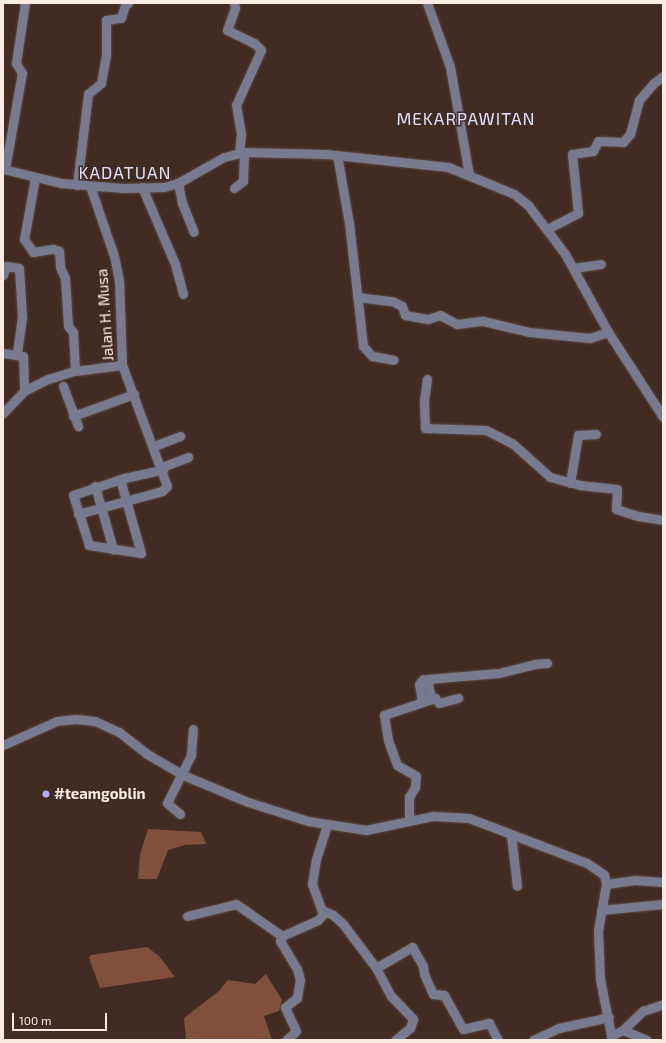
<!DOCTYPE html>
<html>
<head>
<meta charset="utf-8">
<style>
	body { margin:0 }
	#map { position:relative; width:666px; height:1043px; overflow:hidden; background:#412b22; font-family:"Exo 2",sans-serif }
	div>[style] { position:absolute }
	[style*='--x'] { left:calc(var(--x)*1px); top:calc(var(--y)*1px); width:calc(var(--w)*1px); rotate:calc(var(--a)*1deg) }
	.forest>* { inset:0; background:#80503c }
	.roads { filter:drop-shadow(0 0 1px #5f4a41) drop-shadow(0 0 1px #5f4a41) }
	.minor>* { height:9px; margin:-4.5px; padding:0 4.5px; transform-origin:4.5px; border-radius:4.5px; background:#787a8f }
	.dots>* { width:11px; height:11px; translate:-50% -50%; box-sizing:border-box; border:2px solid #412b22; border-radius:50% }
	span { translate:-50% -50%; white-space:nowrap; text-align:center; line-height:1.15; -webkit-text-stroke:3px #412b22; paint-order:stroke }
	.street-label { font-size:15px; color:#faebe5 }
	.poi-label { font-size:15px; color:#faebe5; font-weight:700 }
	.left { translate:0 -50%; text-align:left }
	.quarter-label { font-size:17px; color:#dee0fe; letter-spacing:1px }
	.frame { position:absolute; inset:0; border:4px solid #faebe5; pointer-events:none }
	.scale { position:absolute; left:12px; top:1013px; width:95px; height:18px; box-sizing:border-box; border:2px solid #faebe5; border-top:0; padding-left:5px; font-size:12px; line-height:14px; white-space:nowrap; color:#faebe5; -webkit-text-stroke:3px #412b22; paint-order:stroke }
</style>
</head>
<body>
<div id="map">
	<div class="forest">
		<i style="clip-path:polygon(148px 829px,201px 832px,206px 844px,185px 845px,168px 850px,157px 879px,138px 879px,140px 854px)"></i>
		<i style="clip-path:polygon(147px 947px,159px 956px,175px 977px,100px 988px,89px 958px,91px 955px)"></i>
		<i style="clip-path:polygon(266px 974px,282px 1000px,279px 1011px,264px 1016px,272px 1040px,186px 1040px,184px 1018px,219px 991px,228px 980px,255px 984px)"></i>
	</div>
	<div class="roads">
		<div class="minor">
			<i style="--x:234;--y:3;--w:5;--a:79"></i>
			<i style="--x:235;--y:8;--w:23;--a:110"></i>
			<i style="--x:227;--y:30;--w:30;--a:26"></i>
			<i style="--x:254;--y:43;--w:10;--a:45"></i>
			<i style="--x:261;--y:50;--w:60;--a:114.4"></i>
			<i style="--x:236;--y:105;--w:29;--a:80"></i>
			<i style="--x:241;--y:134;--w:19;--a:96"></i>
			<i style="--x:427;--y:3;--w:68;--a:70.2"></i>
			<i style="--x:450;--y:67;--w:110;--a:80"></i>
			<i style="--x:337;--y:155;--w:69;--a:80"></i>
			<i style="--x:349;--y:223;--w:124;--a:83.5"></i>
			<i style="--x:363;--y:346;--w:13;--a:48"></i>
			<i style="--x:372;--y:356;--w:22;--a:10"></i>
			<i style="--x:3;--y:169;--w:60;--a:13.6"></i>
			<i style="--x:61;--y:183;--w:62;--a:4.6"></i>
			<i style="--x:123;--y:188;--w:41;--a:-1.4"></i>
			<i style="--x:164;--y:187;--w:15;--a:-16"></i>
			<i style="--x:178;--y:183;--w:53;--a:-29.5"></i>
			<i style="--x:224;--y:157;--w:21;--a:-14"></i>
			<i style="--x:244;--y:152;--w:82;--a:1.4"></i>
			<i style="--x:326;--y:154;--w:123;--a:6.1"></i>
			<i style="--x:448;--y:167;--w:71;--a:22.2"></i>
			<i style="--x:514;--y:194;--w:18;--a:38"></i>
			<i style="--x:528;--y:205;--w:61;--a:52.9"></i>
			<i style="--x:565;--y:254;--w:89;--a:61.1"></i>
			<i style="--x:608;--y:332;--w:101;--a:57.1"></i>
			<i style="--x:5;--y:169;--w:92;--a:-80"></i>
			<i style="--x:21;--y:78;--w:5;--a:-79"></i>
			<i style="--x:22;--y:73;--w:12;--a:-121"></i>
			<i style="--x:16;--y:63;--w:61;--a:-81.5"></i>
			<i style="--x:35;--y:178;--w:62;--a:100.2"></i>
			<i style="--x:24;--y:239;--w:16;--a:55"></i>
			<i style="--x:33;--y:252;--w:20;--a:-9"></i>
			<i style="--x:53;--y:249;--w:6;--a:18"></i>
			<i style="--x:59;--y:251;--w:16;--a:86"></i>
			<i style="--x:60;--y:267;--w:12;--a:66"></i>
			<i style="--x:65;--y:278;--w:48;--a:86.4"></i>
			<i style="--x:68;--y:326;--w:8;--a:50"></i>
			<i style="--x:73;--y:332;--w:39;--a:87"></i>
			<i style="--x:178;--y:183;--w:20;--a:79"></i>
			<i style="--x:182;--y:203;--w:31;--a:68"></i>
			<i style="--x:77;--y:185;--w:92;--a:-83.1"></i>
			<i style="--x:88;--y:94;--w:17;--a:-40"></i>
			<i style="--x:101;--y:83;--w:28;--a:-80"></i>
			<i style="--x:106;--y:55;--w:35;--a:-90"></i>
			<i style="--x:106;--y:20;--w:15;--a:-8"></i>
			<i style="--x:121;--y:18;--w:14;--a:-73"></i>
			<i style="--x:125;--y:5;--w:4;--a:-34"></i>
			<i style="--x:142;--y:187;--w:84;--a:66.8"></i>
			<i style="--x:175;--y:264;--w:31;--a:75"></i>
			<i style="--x:234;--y:188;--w:11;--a:-38"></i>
			<i style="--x:243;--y:181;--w:29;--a:-88"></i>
			<i style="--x:547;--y:229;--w:35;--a:-27"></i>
			<i style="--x:578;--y:213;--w:59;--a:-95.8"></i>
			<i style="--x:572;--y:154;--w:21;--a:-8"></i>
			<i style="--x:593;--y:151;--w:11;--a:-63"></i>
			<i style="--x:598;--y:141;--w:25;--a:2"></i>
			<i style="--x:623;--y:142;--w:11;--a:-49"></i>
			<i style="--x:630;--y:134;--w:35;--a:-75"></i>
			<i style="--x:639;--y:100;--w:23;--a:-49"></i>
			<i style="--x:654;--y:83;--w:11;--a:-38"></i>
			<i style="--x:573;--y:268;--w:28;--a:-8"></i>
			<i style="--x:3;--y:275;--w:9;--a:-72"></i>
			<i style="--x:6;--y:266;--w:13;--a:9"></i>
			<i style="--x:19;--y:268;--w:49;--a:86.5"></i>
			<i style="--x:22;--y:317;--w:37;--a:98"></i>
			<i style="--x:357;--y:297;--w:35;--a:7"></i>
			<i style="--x:392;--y:301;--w:11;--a:27"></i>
			<i style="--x:402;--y:306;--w:9;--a:72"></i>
			<i style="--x:405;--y:315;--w:23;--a:10"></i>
			<i style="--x:428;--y:319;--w:13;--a:-18"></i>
			<i style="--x:440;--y:315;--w:19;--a:28"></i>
			<i style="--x:457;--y:324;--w:26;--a:-7"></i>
			<i style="--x:483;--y:321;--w:47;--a:13.4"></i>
			<i style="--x:529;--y:332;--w:61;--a:5.6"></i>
			<i style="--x:590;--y:338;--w:19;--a:-18"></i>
			<i style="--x:3;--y:353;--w:20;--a:9"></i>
			<i style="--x:23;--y:356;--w:35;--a:88"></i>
			<i style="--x:427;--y:379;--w:21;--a:98"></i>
			<i style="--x:424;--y:400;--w:28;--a:88"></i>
			<i style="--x:425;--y:428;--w:61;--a:1.9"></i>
			<i style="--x:486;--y:430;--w:29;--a:27"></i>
			<i style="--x:512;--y:443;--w:51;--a:41.8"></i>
			<i style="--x:550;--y:477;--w:30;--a:15"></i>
			<i style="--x:579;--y:485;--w:38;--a:6"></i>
			<i style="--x:617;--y:489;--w:20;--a:93"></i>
			<i style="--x:616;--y:509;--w:23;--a:18"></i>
			<i style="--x:638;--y:516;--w:25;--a:9"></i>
			<i style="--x:63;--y:386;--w:43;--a:69.4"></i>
			<i style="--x:3;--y:413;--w:30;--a:-46"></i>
			<i style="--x:24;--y:391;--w:27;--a:-27"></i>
			<i style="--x:48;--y:379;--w:28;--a:-17"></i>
			<i style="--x:75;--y:371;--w:47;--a:-7.3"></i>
			<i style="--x:73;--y:416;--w:65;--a:-19.8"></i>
			<i style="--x:154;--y:446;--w:28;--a:-21"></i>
			<i style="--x:162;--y:467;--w:28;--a:-21"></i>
			<i style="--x:120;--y:479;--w:77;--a:74.2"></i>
			<i style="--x:141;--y:553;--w:53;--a:-171.3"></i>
			<i style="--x:89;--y:545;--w:52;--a:-107.7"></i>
			<i style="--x:73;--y:495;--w:54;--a:-18.4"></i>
			<i style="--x:124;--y:478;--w:40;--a:-12"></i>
			<i style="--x:570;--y:483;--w:49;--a:-80.5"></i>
			<i style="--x:578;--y:435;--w:18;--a:-3"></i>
			<i style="--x:95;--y:486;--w:66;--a:74.1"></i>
			<i style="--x:78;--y:514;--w:87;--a:-15.3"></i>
			<i style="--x:162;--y:491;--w:7;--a:-45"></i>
			<i style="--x:167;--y:486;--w:129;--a:-110.4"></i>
			<i style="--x:122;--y:365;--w:84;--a:-92"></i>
			<i style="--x:119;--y:281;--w:25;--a:-101"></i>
			<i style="--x:114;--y:256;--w:74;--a:-108.9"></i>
			<i style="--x:431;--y:699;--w:20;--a:-101"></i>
			<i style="--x:427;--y:679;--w:72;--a:-4.8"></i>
			<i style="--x:499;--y:673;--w:36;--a:-14"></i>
			<i style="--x:534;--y:664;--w:13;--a:-4"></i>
			<i style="--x:422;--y:702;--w:18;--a:-99"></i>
			<i style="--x:419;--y:684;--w:6;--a:-51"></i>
			<i style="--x:3;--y:745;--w:59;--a:-24"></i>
			<i style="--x:57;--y:721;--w:19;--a:-6"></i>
			<i style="--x:76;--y:719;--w:19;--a:6"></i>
			<i style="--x:95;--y:721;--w:26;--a:25"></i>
			<i style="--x:119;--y:732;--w:36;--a:38"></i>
			<i style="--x:147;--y:754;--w:42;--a:30.3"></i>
			<i style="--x:183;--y:775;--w:70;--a:22.6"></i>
			<i style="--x:248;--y:802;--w:63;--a:17.6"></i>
			<i style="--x:308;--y:821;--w:59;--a:8.8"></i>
			<i style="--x:366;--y:830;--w:68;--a:-11.8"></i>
			<i style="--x:433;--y:816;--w:36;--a:3"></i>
			<i style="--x:469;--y:818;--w:126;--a:20.9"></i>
			<i style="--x:587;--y:863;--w:21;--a:35"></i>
			<i style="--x:604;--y:875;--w:9;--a:77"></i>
			<i style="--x:606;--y:884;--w:29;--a:-8"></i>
			<i style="--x:635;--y:880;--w:28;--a:4"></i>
			<i style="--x:180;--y:814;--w:17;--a:-140"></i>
			<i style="--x:167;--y:803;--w:54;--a:-63.4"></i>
			<i style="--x:191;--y:755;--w:26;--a:-86"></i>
			<i style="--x:409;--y:819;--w:22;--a:-90"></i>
			<i style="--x:409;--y:797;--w:12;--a:-59"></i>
			<i style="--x:415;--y:787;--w:11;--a:-85"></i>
			<i style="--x:416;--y:776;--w:22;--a:-150"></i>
			<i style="--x:397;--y:765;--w:27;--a:-110"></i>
			<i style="--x:388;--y:740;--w:25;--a:-99"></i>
			<i style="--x:384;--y:715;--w:54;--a:-18.4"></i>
			<i style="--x:435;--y:698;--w:6;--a:51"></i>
			<i style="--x:439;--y:703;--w:20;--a:-15"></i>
			<i style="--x:511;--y:835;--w:51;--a:83.3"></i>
			<i style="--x:606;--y:884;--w:48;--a:99.7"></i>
			<i style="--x:598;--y:931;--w:48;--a:87.6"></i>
			<i style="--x:600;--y:979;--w:62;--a:78.9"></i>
			<i style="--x:322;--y:910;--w:12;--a:24"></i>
			<i style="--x:333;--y:915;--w:13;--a:42"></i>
			<i style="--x:343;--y:924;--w:55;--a:53.1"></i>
			<i style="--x:376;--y:968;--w:32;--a:62"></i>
			<i style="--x:391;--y:996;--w:32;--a:46"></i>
			<i style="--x:413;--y:1019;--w:9;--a:108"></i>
			<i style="--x:410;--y:1028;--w:19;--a:141"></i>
			<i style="--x:601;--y:910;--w:62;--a:-5.5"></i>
			<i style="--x:187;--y:916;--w:50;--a:-13.8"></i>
			<i style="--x:236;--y:904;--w:56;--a:34.8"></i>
			<i style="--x:376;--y:968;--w:42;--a:-30.3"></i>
			<i style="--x:412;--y:947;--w:22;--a:60"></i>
			<i style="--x:423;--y:966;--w:8;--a:83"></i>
			<i style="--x:424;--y:974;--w:22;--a:66"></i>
			<i style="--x:433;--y:994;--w:11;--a:5"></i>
			<i style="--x:444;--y:995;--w:39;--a:61"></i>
			<i style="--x:463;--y:1029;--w:27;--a:-13"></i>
			<i style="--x:489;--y:1023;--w:19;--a:62"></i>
			<i style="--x:623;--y:1030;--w:26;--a:23"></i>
			<i style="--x:611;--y:1036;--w:13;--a:-27"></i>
			<i style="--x:623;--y:1030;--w:28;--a:-44"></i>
			<i style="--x:643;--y:1011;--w:21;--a:-19"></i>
			<i style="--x:286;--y:1040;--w:13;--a:-42"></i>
			<i style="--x:296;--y:1031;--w:26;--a:-115"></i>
			<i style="--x:285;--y:1007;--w:15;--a:-37"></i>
			<i style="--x:297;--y:998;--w:18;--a:-81"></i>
			<i style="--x:300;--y:980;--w:11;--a:-105"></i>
			<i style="--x:297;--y:969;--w:33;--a:-121"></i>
			<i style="--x:280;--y:941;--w:5;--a:-68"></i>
			<i style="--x:282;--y:936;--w:39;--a:-24"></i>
			<i style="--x:318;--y:920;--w:8;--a:-50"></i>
			<i style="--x:323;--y:914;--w:32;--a:-110"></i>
			<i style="--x:312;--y:884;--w:25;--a:-81"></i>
			<i style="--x:316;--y:859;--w:35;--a:-72"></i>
			<i style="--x:533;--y:1040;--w:29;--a:-25"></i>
			<i style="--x:559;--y:1028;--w:51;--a:-12.4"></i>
		</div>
	</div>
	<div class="dots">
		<i style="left:46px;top:794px;background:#acaffb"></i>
	</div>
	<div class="street-label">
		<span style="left:105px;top:315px;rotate:-94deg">Jalan H. Musa</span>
	</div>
	<div class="poi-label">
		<span class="left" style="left:54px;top:794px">#teamgoblin</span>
	</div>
	<div class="quarter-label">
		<span style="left:466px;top:119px">MEKARPAWITAN</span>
		<span style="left:125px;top:173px">KADATUAN</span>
	</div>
	<div class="frame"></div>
	<div class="scale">100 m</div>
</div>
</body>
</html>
